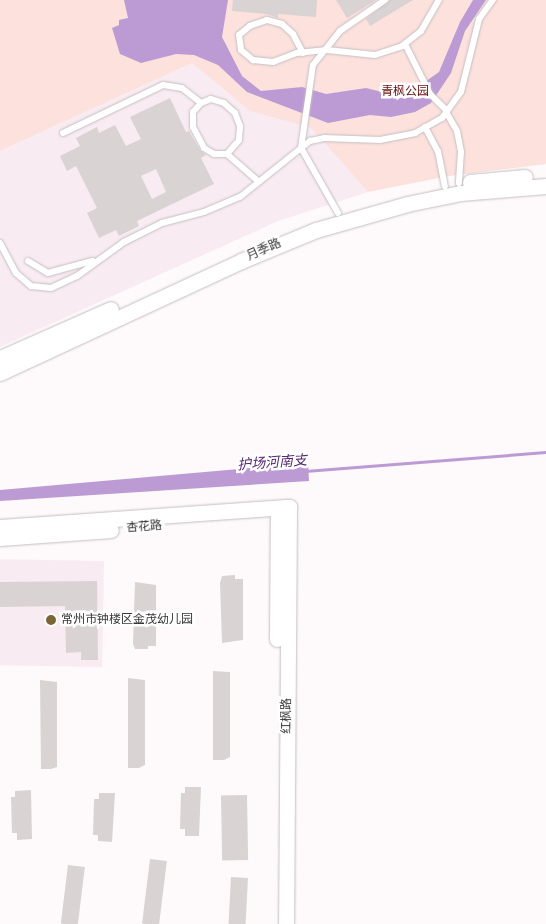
<!DOCTYPE html>
<html>
<head>
<meta charset="utf-8">
<style>
	body { margin:0 }
	#map { position:relative; width:546px; height:924px; overflow:hidden; background:#fef9fb; font-family:Roboto,"Noto Sans SC",sans-serif }
	div>[style] { position:absolute }
	[style*='--x'] { left:calc(var(--x)*1px); top:calc(var(--y)*1px); width:calc(var(--w)*1px); rotate:calc(var(--a)*1deg) }
	.built>* { inset:0; background:#f8ebf1; transform-origin:0 0 }
	.green>* { inset:0; background:#fce1dd }
	.water>* { inset:0; background:#bc9bd4 }
	.stream>* { height:3px; margin:-1.5px; padding:0 1.5px; transform-origin:1.5px; border-radius:1.5px; background:#bc9bd4 }
	.building>* { inset:0; background:#d9d3d4; transform-origin:0 0 }
	.roads { filter:drop-shadow(0 0 1px #c4bfc1) drop-shadow(0 0 1px #c4bfc1) }
	.service>* { height:6px; margin:-3px; padding:0 3px; transform-origin:3px; border-radius:3px; background:#fff }
	.tertiary>* { height:15px; margin:-7.5px; padding:0 7.5px; transform-origin:7.5px; border-radius:7.5px; background:#fff }
	.dots>* { width:14px; height:14px; translate:-50% -50%; box-sizing:border-box; border:2px solid #fff; border-radius:50% }
	span { translate:-50% -50%; white-space:nowrap; text-align:center; line-height:1.15; -webkit-text-stroke:5px #fff; paint-order:stroke }
	.park-label { font-size:12px; color:#67120f }
	.street-label { font-size:12px; color:#383637 }
	.poi-label { font-size:12px; color:#383637 }
	.left { translate:0 -50%; text-align:left }
	.water-label { font-size:14px; color:#552b6f; font-style:italic }
</style>
</head>
<body>
<div id="map">
	<div class="built">
		<i style="clip-path:polygon(192px 63px,250px 111px,311px 128px,368px 192px,278px 221px,0 347px,0 151px)"></i>
		<i style="left:104px;top:561px;width:106px;height:105px;rotate:91deg"></i>
	</div>
	<div class="green">
		<i style="clip-path:polygon(0 0,546px 0,546px 164px,449px 176px,368px 192px,311px 128px,250px 111px,192px 63px,0 151px)"></i>
	</div>
	<div class="water">
		<i style="clip-path:polygon(124px 0,228px 0,222px 37px,242px 76px,261px 91px,302px 87px,326px 94px,366px 88px,386px 93px,407px 92px,419px 86px,439px 72px,460px 22px,473px 0,486px 0,465px 31px,451px 73px,431px 103px,415px 112px,391px 117px,370px 115px,328px 123px,247px 92px,218px 65px,194px 55px,176px 54px,141px 63px,120px 54px,112px 28px,119px 25px,119px 20px,128px 18px)"></i>
		<i style="clip-path:polygon(308px 463px,309px 481px,0 501px,0 490px)"></i>
	</div>
	<div class="stream">
		<i style="--x:305;--y:471;--w:242;--a:-4.5"></i>
	</div>
	<div class="building">
		<i style="clip-path:polygon(233px 0,317px 0,316px 17px,278px 14px,278px 18px,267px 14px,232px 11px)"></i>
		<i style="clip-path:polygon(336px 0,376px 0,347px 18px)"></i>
		<i style="clip-path:polygon(390px 0,413px 0,370px 26px,366px 19px)"></i>
		<i style="clip-path:polygon(evenodd,170px 98px,186px 132px,189px 131px,200px 150px,206px 155px,201px 158px,214px 184px,137px 221px,139px 226px,119px 236px,116px 230px,99px 238px,87px 213px,97px 208px,76px 166px,67px 171px,60px 156px,80px 146px,76px 138px,97px 127px,99px 133px,115px 125px,126px 146px,141px 139px,130px 117px,170px 98px,156px 169px,166px 192px,152px 199px,141px 176px,156px 169px)"></i>
		<i style="clip-path:polygon(235px 575px,235px 579px,243px 579px,243px 640px,222px 643px,220px 583px,222px 576px)"></i>
		<i style="clip-path:polygon(97px 581px,98px 660px,81px 660px,81px 652px,66px 653px,65px 606px,0 607px,0 582px)"></i>
		<i style="clip-path:polygon(135px 582px,156px 585px,156px 646px,148px 646px,148px 649px,135px 649px,133px 644px)"></i>
		<i style="clip-path:polygon(213px 671px,230px 672px,230px 757px,224px 760px,213px 760px)"></i>
		<i style="clip-path:polygon(128px 678px,145px 680px,145px 765px,139px 768px,128px 768px)"></i>
		<i style="clip-path:polygon(40px 680px,57px 682px,57px 767px,51px 769px,41px 769px)"></i>
		<i style="clip-path:polygon(185px 787px,201px 787px,199px 836px,185px 836px,185px 829px,180px 829px,181px 793px,185px 793px)"></i>
		<i style="clip-path:polygon(31px 790px,32px 839px,17px 840px,17px 833px,12px 833px,11px 797px,15px 797px,15px 791px)"></i>
		<i style="clip-path:polygon(99px 793px,115px 793px,112px 842px,98px 841px,98px 835px,93px 835px,94px 799px,99px 799px)"></i>
		<i style="left:247px;top:795px;width:65px;height:26px;rotate:89deg"></i>
		<i style="left:150px;top:859px;width:17px;height:65px;rotate:7deg"></i>
		<i style="left:68px;top:865px;width:17px;height:59px;rotate:7deg"></i>
		<i style="left:231px;top:877px;width:17px;height:47px;rotate:3deg"></i>
	</div>
	<div class="roads">
		<div class="service">
			<i style="--x:405;--y:44;--w:56;--a:63.4"></i>
			<i style="--x:430;--y:94;--w:24;--a:45"></i>
			<i style="--x:303;--y:53;--w:21;--a:-118"></i>
			<i style="--x:293;--y:34;--w:15;--a:-138"></i>
			<i style="--x:282;--y:24;--w:16;--a:-165"></i>
			<i style="--x:267;--y:20;--w:18;--a:161"></i>
			<i style="--x:250;--y:26;--w:14;--a:141"></i>
			<i style="--x:239;--y:35;--w:15;--a:82"></i>
			<i style="--x:241;--y:50;--w:16;--a:40"></i>
			<i style="--x:253;--y:60;--w:20;--a:6"></i>
			<i style="--x:273;--y:62;--w:26;--a:-21"></i>
			<i style="--x:297;--y:53;--w:30;--a:-6"></i>
			<i style="--x:327;--y:50;--w:48;--a:5.9"></i>
			<i style="--x:375;--y:55;--w:28;--a:-18"></i>
			<i style="--x:402;--y:46;--w:24;--a:-38"></i>
			<i style="--x:421;--y:31;--w:36;--a:-60"></i>
			<i style="--x:446;--y:112;--w:22;--a:60"></i>
			<i style="--x:457;--y:131;--w:21;--a:79"></i>
			<i style="--x:461;--y:152;--w:31;--a:94"></i>
			<i style="--x:425;--y:127;--w:27;--a:62"></i>
			<i style="--x:438;--y:151;--w:36;--a:79"></i>
			<i style="--x:63;--y:133;--w:111;--a:-25.6"></i>
			<i style="--x:163;--y:85;--w:19;--a:9"></i>
			<i style="--x:182;--y:88;--w:24;--a:38"></i>
			<i style="--x:227;--y:154;--w:18;--a:-49"></i>
			<i style="--x:239;--y:140;--w:14;--a:-86"></i>
			<i style="--x:240;--y:126;--w:14;--a:-111"></i>
			<i style="--x:235;--y:113;--w:15;--a:-138"></i>
			<i style="--x:224;--y:103;--w:14;--a:-163"></i>
			<i style="--x:211;--y:99;--w:11;--a:158"></i>
			<i style="--x:201;--y:103;--w:12;--a:132"></i>
			<i style="--x:193;--y:112;--w:15;--a:90"></i>
			<i style="--x:193;--y:127;--w:24;--a:62"></i>
			<i style="--x:204;--y:148;--w:12;--a:31"></i>
			<i style="--x:214;--y:154;--w:13;--a:0"></i>
			<i style="--x:227;--y:154;--w:41;--a:41.1"></i>
			<i style="--x:338;--y:213;--w:75;--a:-119.6"></i>
			<i style="--x:301;--y:148;--w:84;--a:-81.8"></i>
			<i style="--x:313;--y:65;--w:43;--a:-51.5"></i>
			<i style="--x:340;--y:31;--w:55;--a:-34.6"></i>
			<i style="--x:0;--y:243;--w:34;--a:62"></i>
			<i style="--x:16;--y:273;--w:20;--a:41"></i>
			<i style="--x:31;--y:286;--w:20;--a:6"></i>
			<i style="--x:51;--y:288;--w:29;--a:-25"></i>
			<i style="--x:77;--y:276;--w:58;--a:-35.9"></i>
			<i style="--x:124;--y:242;--w:42;--a:-26.6"></i>
			<i style="--x:162;--y:223;--w:43;--a:-14.7"></i>
			<i style="--x:204;--y:212;--w:39;--a:-23"></i>
			<i style="--x:240;--y:197;--w:90;--a:-38.7"></i>
			<i style="--x:310;--y:141;--w:14;--a:-12"></i>
			<i style="--x:324;--y:138;--w:56;--a:2"></i>
			<i style="--x:380;--y:140;--w:36;--a:-11"></i>
			<i style="--x:415;--y:133;--w:31;--a:-29"></i>
			<i style="--x:442;--y:118;--w:32;--a:-54"></i>
			<i style="--x:461;--y:92;--w:75;--a:-76.1"></i>
			<i style="--x:479;--y:19;--w:24;--a:-54"></i>
			<i style="--x:28;--y:261;--w:23;--a:31"></i>
			<i style="--x:48;--y:273;--w:46;--a:-15.3"></i>
		</div>
		<div class="tertiary">
			<i style="--x:470;--y:182;--w:55;--a:-5.2"></i>
			<i style="--x:0;--y:358;--w:121;--a:-23.8"></i>
			<i style="--x:0;--y:373;--w:266;--a:-24.9"></i>
			<i style="--x:241;--y:261;--w:81;--a:-22.5"></i>
			<i style="--x:316;--y:230;--w:95;--a:-15.9"></i>
			<i style="--x:407;--y:204;--w:54;--a:-11.7"></i>
			<i style="--x:460;--y:193;--w:86;--a:-4.7"></i>
			<i style="--x:0;--y:527;--w:290;--a:-4"></i>
			<i style="--x:289;--y:507;--w:417;--a:90.4"></i>
			<i style="--x:0;--y:538;--w:111;--a:-4.1"></i>
			<i style="--x:277;--y:639;--w:131;--a:-89.6"></i>
		</div>
	</div>
	<div class="dots">
		<i style="left:51px;top:620px;background:#7b6635"></i>
	</div>
	<div class="park-label">
		<span style="left:405px;top:92px">青枫公园</span>
	</div>
	<div class="street-label">
		<span style="left:264px;top:250px;rotate:-24deg">月季路</span>
		<span style="left:144px;top:527px;rotate:-4deg">杏花路</span>
		<span style="left:287px;top:716px;rotate:-90deg">红枫路</span>
	</div>
	<div class="poi-label">
		<span class="left" style="left:61px;top:620px">常州市钟楼区金茂幼儿园</span>
	</div>
	<div class="water-label">
		<span style="left:272px;top:462px;rotate:-4deg">护场河南支</span>
	</div>
</div>
</body>
</html>
